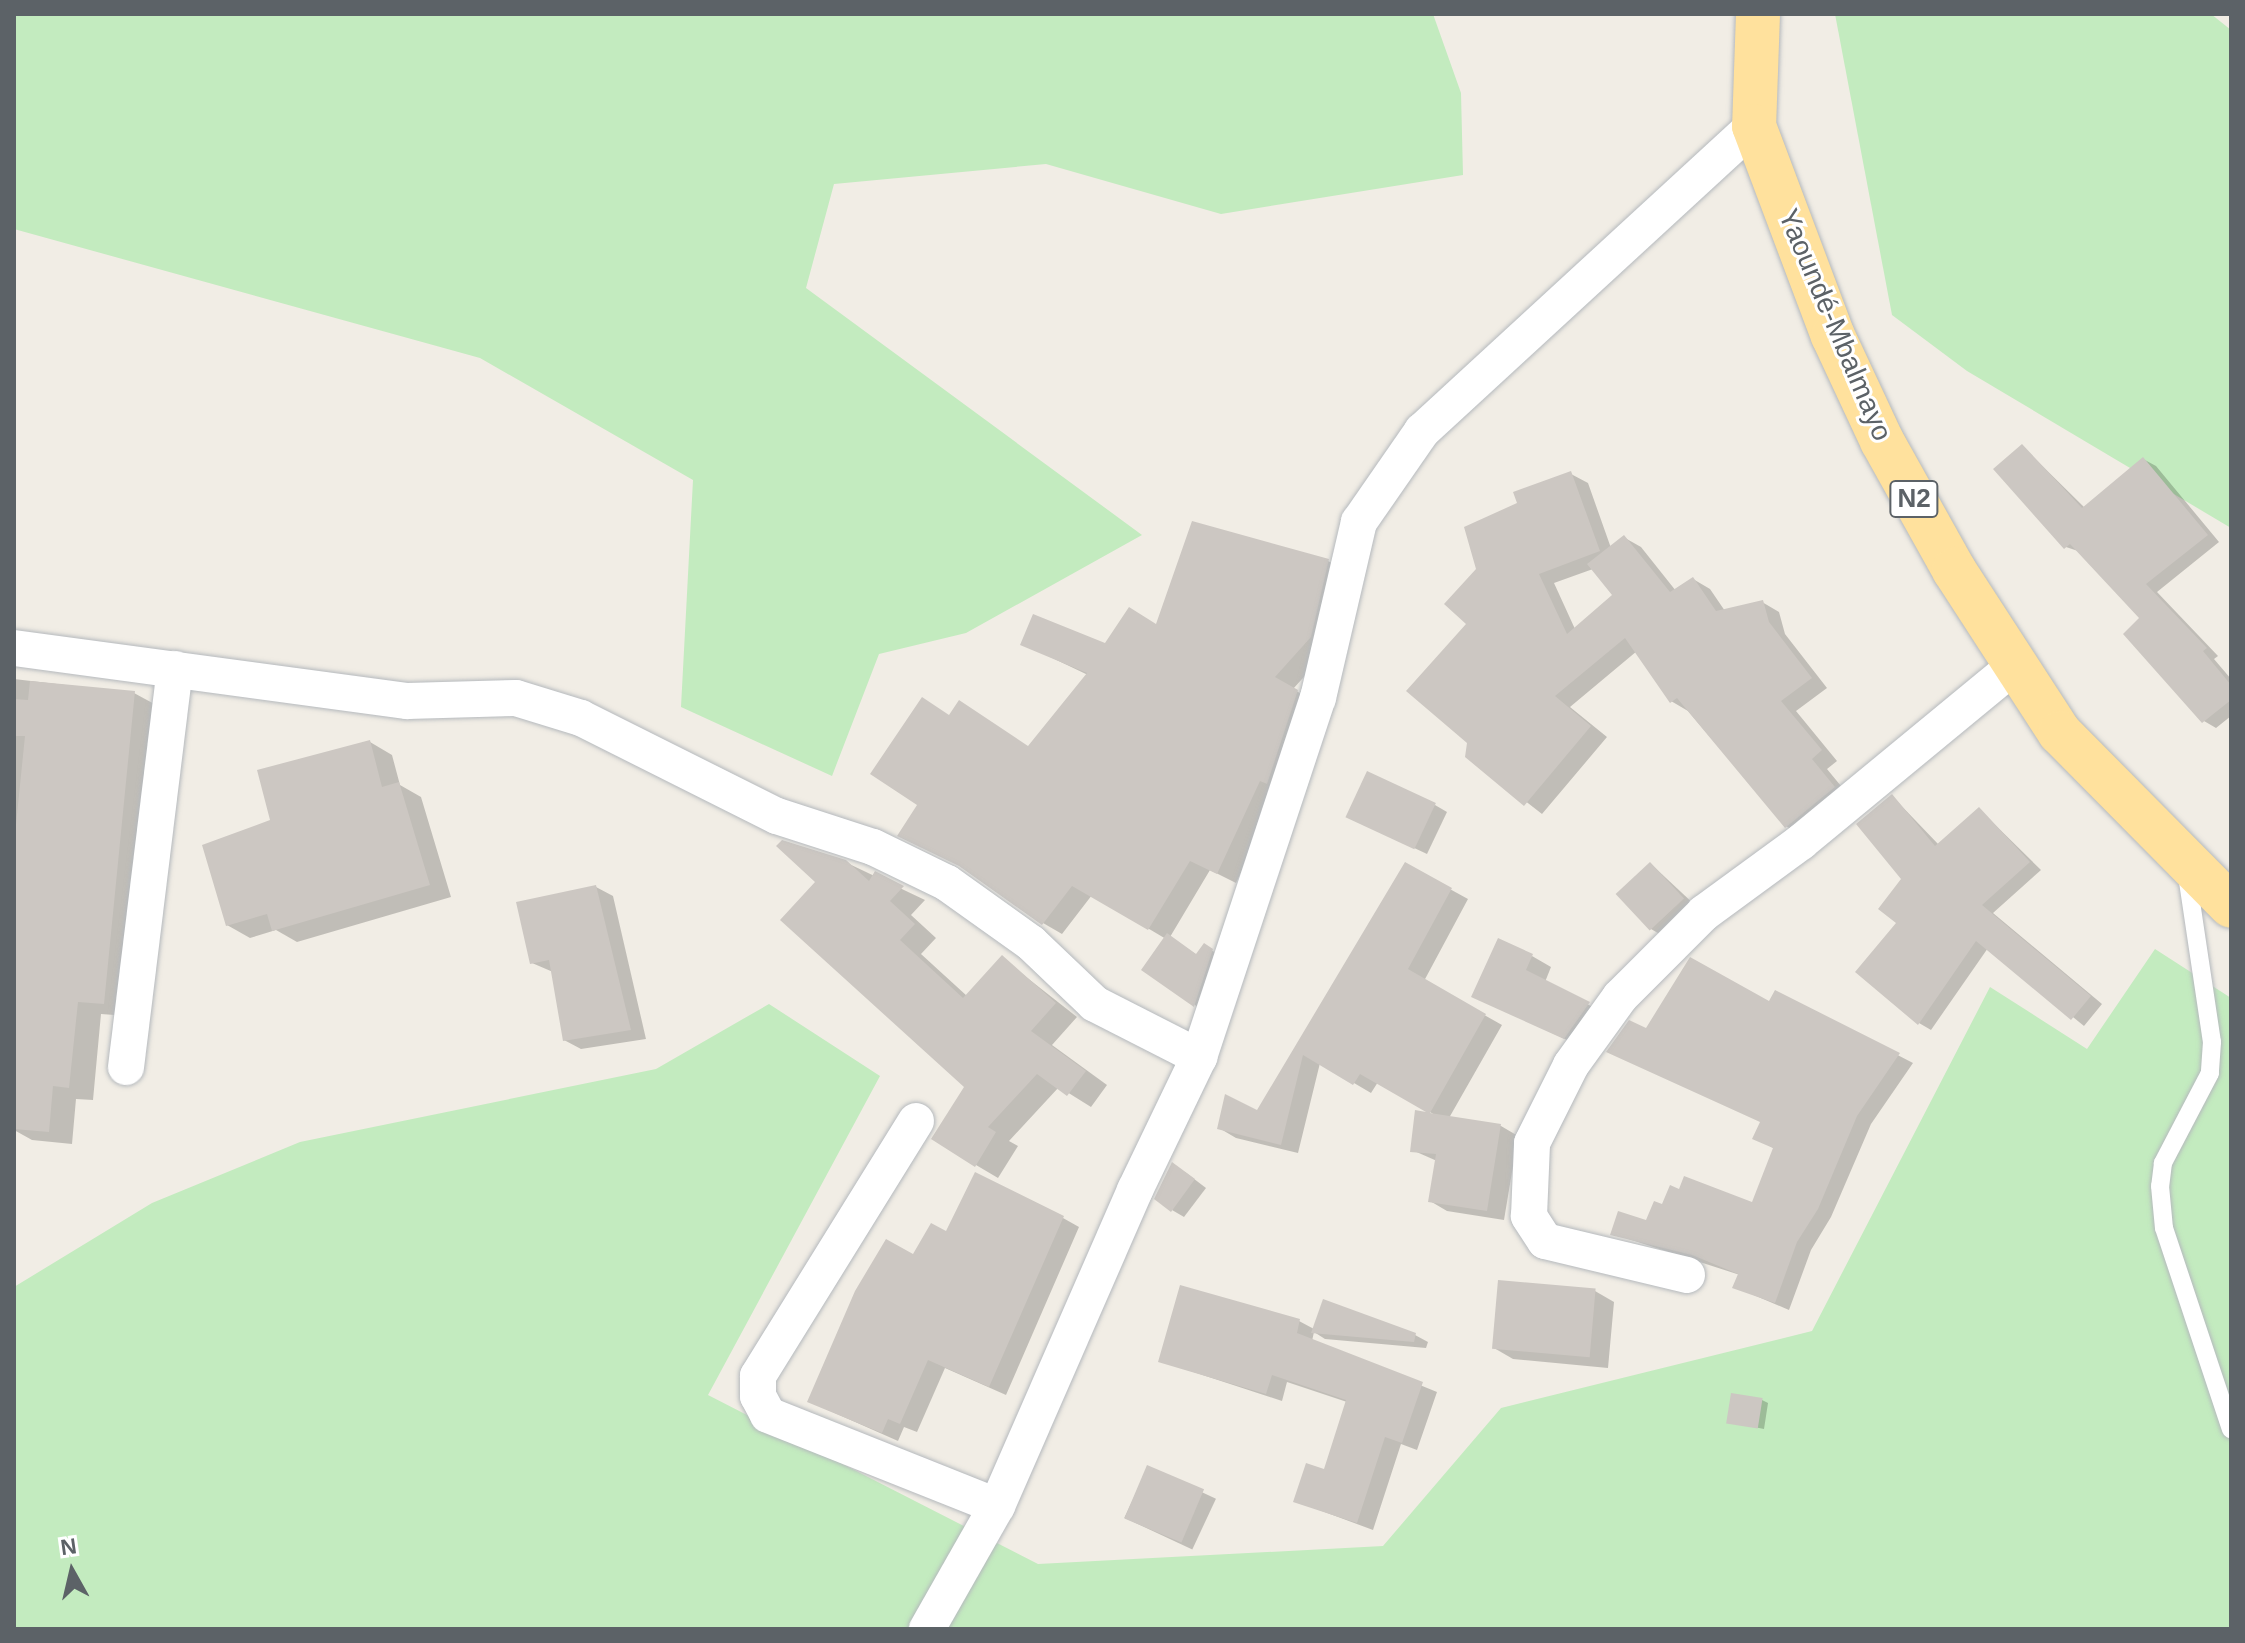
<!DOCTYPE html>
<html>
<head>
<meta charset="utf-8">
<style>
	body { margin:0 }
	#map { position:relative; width:2245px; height:1643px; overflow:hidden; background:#f1ede5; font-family:Helvetica,sans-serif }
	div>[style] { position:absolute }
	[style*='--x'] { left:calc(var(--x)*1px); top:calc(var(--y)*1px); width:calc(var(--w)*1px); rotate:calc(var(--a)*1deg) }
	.green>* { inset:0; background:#c3ebbf }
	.shadow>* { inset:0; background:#0003; transform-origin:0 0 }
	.building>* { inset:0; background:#ccc7c2; transform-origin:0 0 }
	.roads { filter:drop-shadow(0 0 2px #b5b9bd) drop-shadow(0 0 2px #b5b9bd) }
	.service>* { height:18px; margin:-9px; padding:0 9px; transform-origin:9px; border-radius:9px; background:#fff }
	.minor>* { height:36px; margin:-18px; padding:0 18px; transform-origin:18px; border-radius:18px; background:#fff }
	.trunk>* { height:44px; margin:-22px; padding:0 22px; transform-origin:22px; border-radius:22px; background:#ffe19d }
	span { translate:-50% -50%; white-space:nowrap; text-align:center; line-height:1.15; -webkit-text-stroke:6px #fff; paint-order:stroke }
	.shield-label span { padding:2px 6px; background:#fff; border:2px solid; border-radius:6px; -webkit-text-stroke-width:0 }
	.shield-label { font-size:26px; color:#5c6267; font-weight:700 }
	.street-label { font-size:28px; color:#5c6267 }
	.frame { position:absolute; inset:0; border:16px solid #5c6267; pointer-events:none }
	.north { position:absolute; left:32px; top:1531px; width:80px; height:80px; -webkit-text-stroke:6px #fff; paint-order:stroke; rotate:352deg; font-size:22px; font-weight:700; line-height:32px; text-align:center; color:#5c6267 }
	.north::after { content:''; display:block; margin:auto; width:28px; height:36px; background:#5c6267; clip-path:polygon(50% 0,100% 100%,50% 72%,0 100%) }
</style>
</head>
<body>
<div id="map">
	<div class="green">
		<i style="clip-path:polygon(14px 14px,1433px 14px,1461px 93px,1463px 175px,1221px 214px,1046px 164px,834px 184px,806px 288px,1142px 535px,966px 633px,879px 654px,832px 776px,681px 707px,693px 480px,480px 358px,14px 229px)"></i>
		<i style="clip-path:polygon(1835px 14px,2211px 14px,2231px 30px,2231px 528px,1967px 371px,1892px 315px)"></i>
		<i style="clip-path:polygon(2155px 949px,2231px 998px,2231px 1629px,14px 1629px,14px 1287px,152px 1203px,300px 1142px,656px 1069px,769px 1004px,880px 1076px,708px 1395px,1038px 1564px,1383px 1546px,1501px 1408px,1812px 1331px,1990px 987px,2087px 1049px)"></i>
	</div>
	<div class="shadow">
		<i style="clip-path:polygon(2023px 447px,2085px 508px,2143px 459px,2156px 466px,2219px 542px,2157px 592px,2218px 656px,2214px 659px,2231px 679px,2231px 716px,2216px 728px,2204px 721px,2142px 618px,2081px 552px,2066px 547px)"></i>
		<i style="clip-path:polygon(evenodd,1571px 474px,1588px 483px,1611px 548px,1625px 538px,1641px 547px,1676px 591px,1693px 579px,1710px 589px,1725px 611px,1762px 602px,1779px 612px,1785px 634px,1827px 688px,1796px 711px,1837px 761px,1827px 769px,1850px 797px,1802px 836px,1786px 826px,1688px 711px,1671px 701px,1637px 651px,1570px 707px,1607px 737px,1542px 814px,1467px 756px,1469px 623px,1478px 569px,1519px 504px,1571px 474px,1593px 569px,1615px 596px,1575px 629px,1554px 583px,1593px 569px)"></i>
		<i style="clip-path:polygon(1328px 561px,1347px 572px,1330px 648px,1293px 689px,1317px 703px,1280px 790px,1236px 883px,1210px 870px,1170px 937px,1197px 955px,1204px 946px,1216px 953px,1206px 1012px,1195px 1005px,1166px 939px,1092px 895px,1062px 934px,1043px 923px,920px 804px,950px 717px,1029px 748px,1088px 675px,1023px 644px,1106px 645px)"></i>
		<i style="clip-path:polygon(14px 679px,134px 693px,158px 706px,128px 1016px,101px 1014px,93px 1100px,76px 1099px,72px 1144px,32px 1140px,14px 1130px)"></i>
		<i style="clip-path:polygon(370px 742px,392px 755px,400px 785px,421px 797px,451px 897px,297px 942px,276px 930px,250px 938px,227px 925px,272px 821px)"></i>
		<i style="clip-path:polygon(1892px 796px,1939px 845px,1979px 809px,2041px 870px,1993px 913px,2102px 1004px,2084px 1026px,1988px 948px,1931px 1030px,1919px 1023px,1899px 923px,1904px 879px)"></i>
		<i style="clip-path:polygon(1435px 805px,1447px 812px,1427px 854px,1361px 823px)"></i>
		<i style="clip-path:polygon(845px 862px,925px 900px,911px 915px,936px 938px,921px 954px,967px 996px,1002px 958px,1077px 1017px,1052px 1045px,1107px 1085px,1091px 1107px,1059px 1087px,1009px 1141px,1018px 1146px,998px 1178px,976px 1165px,966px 1086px)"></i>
		<i style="clip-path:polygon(1651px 864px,1696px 906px,1663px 936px,1651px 929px)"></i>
		<i style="clip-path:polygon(1406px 865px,1468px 899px,1424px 981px,1502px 1025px,1449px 1118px,1501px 1126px,1518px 1136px,1504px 1220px,1447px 1211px,1430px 1201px,1437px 1161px,1412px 1150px,1435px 1115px,1378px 1082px,1371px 1093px,1320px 1063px,1298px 1153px,1236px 1138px,1219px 1128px,1258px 1113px)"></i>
		<i style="clip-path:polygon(596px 887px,613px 896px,646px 1039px,581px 1049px,564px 1040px,553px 972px,532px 963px)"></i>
		<i style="clip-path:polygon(1532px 956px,1551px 967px,1545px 982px,1608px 1015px,1584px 1048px,1474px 996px)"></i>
		<i style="clip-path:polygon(1776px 992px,1913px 1063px,1871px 1124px,1831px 1217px,1811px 1250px,1789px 1310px,1735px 1287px,1740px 1275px,1613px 1234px,1647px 1222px,1664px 1207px,1753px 1205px,1775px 1149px,1755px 1138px,1762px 1122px,1609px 1052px,1647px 1030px,1770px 1004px)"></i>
		<i style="clip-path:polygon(1185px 1172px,1206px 1188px,1184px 1217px,1172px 1210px)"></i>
		<i style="clip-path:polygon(1063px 1218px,1079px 1227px,1006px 1395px,945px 1368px,917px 1432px,904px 1427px,898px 1441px,810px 1402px,914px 1257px,946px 1234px)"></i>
		<i style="clip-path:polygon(1595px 1291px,1614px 1302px,1608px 1368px,1513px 1359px,1494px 1348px)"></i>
		<i style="clip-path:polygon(1299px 1321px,1314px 1329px,1415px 1335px,1428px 1342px,1426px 1348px,1325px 1339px,1314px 1332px,1312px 1341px,1437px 1392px,1417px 1450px,1401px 1444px,1373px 1530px,1295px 1501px,1325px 1471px,1347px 1402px,1287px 1382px,1282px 1401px,1160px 1361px)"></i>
		<i style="clip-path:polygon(1762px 1400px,1768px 1403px,1764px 1429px,1729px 1422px)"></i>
		<i style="left:1148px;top:1467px;width:75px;height:56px;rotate:25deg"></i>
	</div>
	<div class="building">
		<i style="clip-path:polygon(2022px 444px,2082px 508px,2143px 457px,2208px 535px,2146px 584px,2207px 648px,2203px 651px,2231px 685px,2231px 700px,2202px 723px,2123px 634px,2139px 618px,2070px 544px,2064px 549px,1993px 469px)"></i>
		<i style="clip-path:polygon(1571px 471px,1600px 551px,1539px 574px,1567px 634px,1612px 595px,1587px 564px,1624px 535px,1670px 592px,1693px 577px,1716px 611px,1763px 600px,1769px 622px,1812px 678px,1781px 701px,1822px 750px,1812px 759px,1835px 787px,1785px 828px,1677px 698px,1670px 703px,1625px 638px,1555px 696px,1591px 726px,1524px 806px,1465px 757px,1467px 743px,1406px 691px,1466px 624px,1444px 604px,1476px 569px,1464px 527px,1517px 503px,1513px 492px)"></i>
		<i style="clip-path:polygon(1192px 521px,1329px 559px,1311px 637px,1275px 677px,1298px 690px,1267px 784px,1260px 781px,1217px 874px,1190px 861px,1148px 930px,1072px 886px,1042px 925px,959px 866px,897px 836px,917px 805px,870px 774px,922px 697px,949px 715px,959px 700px,1028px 746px,1087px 673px,1020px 645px,1033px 614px,1105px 643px,1129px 607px,1156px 624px)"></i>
		<i style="clip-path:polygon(30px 681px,135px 691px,104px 1004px,78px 1002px,69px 1088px,53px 1086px,49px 1132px,14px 1129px,14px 844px,25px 736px,14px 736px,14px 699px,28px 700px)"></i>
		<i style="clip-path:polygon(370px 740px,382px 787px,399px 782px,430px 885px,272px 931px,267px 914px,226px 926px,202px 845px,270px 820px,257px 770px)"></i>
		<i style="left:1367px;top:771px;width:76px;height:51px;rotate:25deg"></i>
		<i style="clip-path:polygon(1892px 794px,1935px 846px,1979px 807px,2030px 862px,1982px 905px,2091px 996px,2071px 1020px,1976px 941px,1918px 1025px,1855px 972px,1896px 923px,1878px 909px,1901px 879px,1856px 824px)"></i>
		<i style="clip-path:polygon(782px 840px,846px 860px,869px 881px,875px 871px,904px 886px,890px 901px,915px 924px,900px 940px,963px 998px,1002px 955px,1056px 1003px,1031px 1031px,1086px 1071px,1067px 1096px,1037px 1074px,988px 1127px,996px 1132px,975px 1167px,931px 1139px,964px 1087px,780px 920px,815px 882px,776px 846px)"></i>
		<i style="clip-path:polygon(1405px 862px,1452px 888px,1408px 969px,1486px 1014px,1430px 1113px,1501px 1124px,1487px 1211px,1428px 1202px,1436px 1154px,1410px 1152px,1415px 1110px,1426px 1112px,1360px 1074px,1353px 1085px,1303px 1055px,1281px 1145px,1217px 1129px,1225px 1094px,1257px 1110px)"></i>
		<i style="left:1650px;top:862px;width:50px;height:47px;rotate:47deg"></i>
		<i style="clip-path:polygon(596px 885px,631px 1030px,563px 1041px,549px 960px,530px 964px,516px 902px)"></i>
		<i style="clip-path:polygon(1167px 933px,1196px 954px,1204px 943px,1213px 949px,1194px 1007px,1141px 970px)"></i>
		<i style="clip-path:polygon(1498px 938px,1533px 954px,1526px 970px,1590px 1002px,1564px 1039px,1471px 997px)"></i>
		<i style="clip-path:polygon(1690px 957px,1769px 1001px,1775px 990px,1900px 1053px,1857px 1116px,1818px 1209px,1797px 1242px,1775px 1303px,1732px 1288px,1738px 1274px,1692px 1255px,1610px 1235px,1618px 1211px,1646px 1220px,1654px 1201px,1662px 1204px,1670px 1185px,1679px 1189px,1684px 1176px,1752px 1202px,1773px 1148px,1752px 1139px,1760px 1122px,1606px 1052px,1629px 1020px,1646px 1028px)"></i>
		<i style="clip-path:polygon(1172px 1162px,1195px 1179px,1171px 1212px,1154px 1199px)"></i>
		<i style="clip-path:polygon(975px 1172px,1064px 1216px,989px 1387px,928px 1360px,900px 1424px,888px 1419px,882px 1433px,807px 1402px,855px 1291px,886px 1239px,913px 1254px,931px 1223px,946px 1231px)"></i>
		<i style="left:1498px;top:1280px;width:98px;height:69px;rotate:5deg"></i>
		<i style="clip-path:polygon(1180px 1285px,1300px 1319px,1297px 1333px,1423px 1382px,1402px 1443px,1385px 1437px,1357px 1523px,1293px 1502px,1306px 1463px,1324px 1469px,1346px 1400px,1272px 1375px,1266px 1394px,1158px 1362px)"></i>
		<i style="clip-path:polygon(1323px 1299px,1416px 1333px,1414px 1342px,1311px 1333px)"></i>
		<i style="left:1731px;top:1393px;width:32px;height:31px;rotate:9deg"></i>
		<i style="left:1147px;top:1465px;width:62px;height:58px;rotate:23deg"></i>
	</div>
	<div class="roads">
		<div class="service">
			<i style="--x:2187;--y:875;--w:169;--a:81.5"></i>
			<i style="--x:2212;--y:1042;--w:31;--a:94"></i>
			<i style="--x:2210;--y:1073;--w:102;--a:117.6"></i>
			<i style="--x:2163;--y:1163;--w:23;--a:97"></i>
			<i style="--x:2160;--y:1186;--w:42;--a:84.6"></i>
			<i style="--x:2164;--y:1228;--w:212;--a:71.6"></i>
		</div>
		<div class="minor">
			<i style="--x:14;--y:648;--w:397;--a:7.7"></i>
			<i style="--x:407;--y:701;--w:109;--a:-1.6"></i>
			<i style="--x:516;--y:698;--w:68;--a:17.1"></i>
			<i style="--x:581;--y:718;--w:219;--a:26.6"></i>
			<i style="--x:777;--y:816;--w:101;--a:17.9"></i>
			<i style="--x:873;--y:847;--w:82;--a:25.9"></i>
			<i style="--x:947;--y:883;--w:103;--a:35.5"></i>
			<i style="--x:1031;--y:943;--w:88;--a:43.6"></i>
			<i style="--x:1095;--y:1004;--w:117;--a:27"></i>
			<i style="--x:126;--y:1067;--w:401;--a:-83"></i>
			<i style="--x:916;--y:1121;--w:300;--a:121.8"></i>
			<i style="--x:758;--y:1376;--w:20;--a:90"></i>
			<i style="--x:758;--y:1396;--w:21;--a:62"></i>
			<i style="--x:768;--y:1415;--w:246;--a:21.7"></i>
			<i style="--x:1687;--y:1275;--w:146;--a:-166.5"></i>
			<i style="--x:1545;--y:1241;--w:30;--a:-123"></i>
			<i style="--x:1529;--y:1216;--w:73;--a:-87.6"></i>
			<i style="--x:1532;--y:1143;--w:87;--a:-63.4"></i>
			<i style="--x:1571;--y:1065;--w:84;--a:-54.2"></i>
			<i style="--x:1620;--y:997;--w:119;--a:-45"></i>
			<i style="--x:1704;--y:913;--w:120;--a:-36.2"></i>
			<i style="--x:1801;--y:842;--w:278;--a:-39.5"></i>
			<i style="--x:927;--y:1629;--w:142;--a:-60.4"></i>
			<i style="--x:997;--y:1506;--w:345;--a:-66.4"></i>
			<i style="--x:1135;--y:1190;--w:148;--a:-64.3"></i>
			<i style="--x:1199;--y:1057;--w:378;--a:-71.7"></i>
			<i style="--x:1318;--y:698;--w:181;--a:-76.9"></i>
			<i style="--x:1359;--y:522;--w:111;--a:-55.3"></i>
			<i style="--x:1422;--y:431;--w:451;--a:-42.6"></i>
		</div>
		<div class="trunk">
			<i style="--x:1758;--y:14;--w:112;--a:92"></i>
			<i style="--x:1754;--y:126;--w:224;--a:69.4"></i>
			<i style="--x:1833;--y:336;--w:116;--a:65"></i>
			<i style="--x:1882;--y:441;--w:148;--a:60.8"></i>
			<i style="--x:1954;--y:570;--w:194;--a:57"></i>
			<i style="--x:2060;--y:733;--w:243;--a:45.3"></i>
		</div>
	</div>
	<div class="shield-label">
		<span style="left:1914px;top:499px">N2</span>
	</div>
	<div class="street-label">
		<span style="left:1835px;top:325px;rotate:67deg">Yaoundé-Mbalmayo</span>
	</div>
	<div class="frame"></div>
	<div class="north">N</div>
</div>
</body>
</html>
